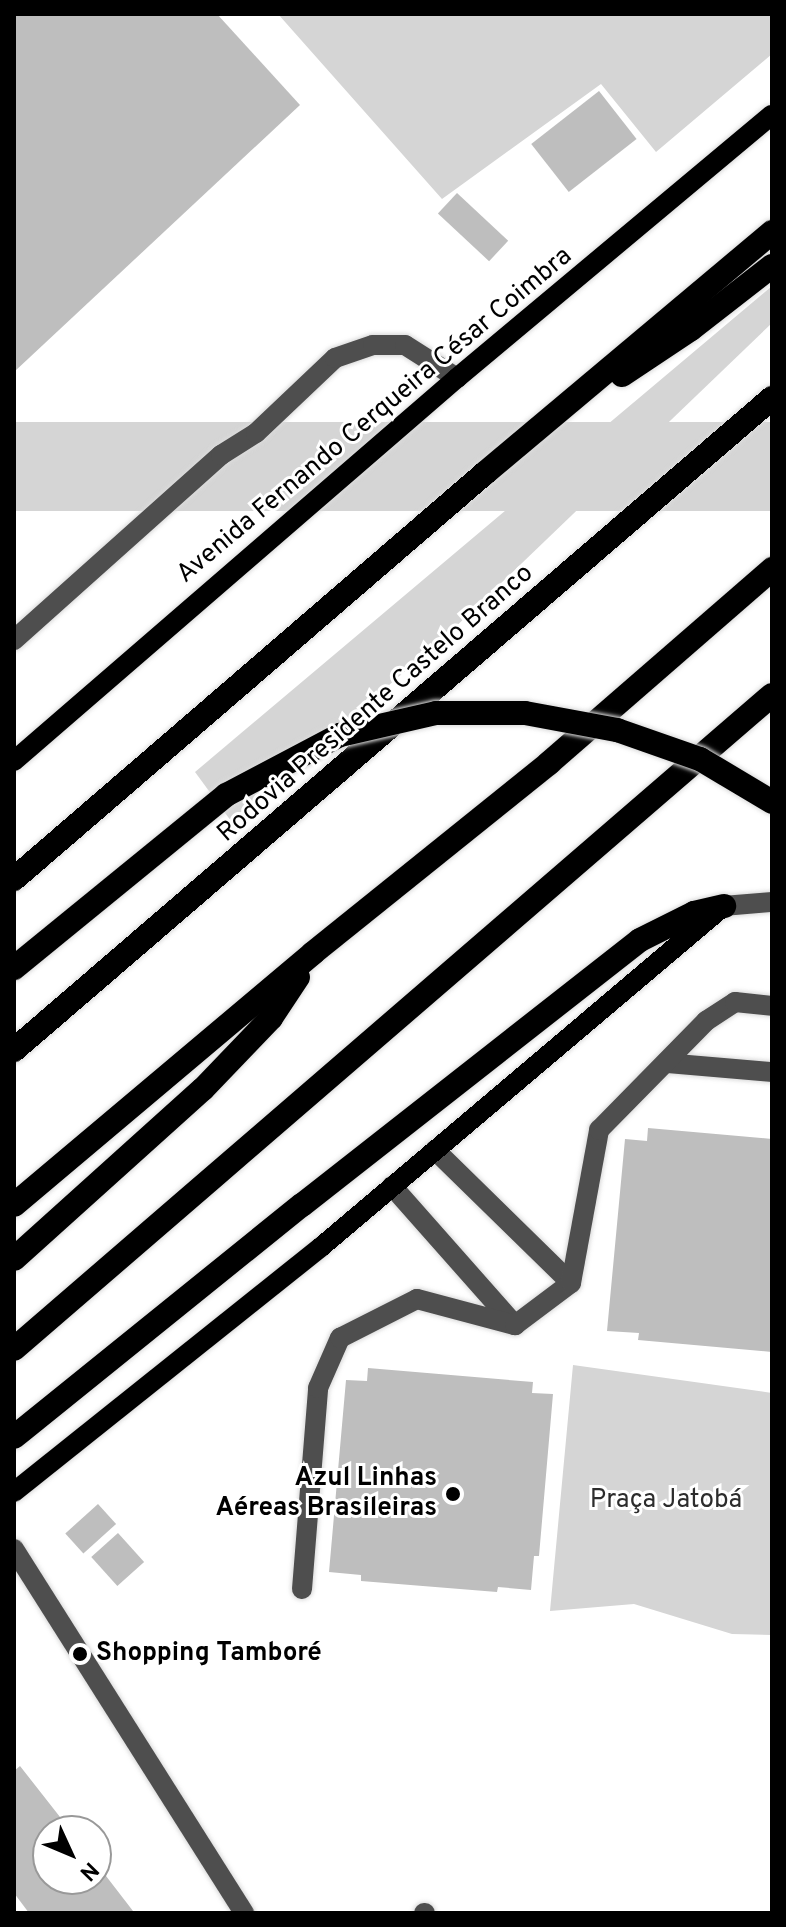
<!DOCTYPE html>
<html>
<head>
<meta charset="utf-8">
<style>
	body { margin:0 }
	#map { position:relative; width:786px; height:1927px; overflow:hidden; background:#fff; font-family:Overpass,sans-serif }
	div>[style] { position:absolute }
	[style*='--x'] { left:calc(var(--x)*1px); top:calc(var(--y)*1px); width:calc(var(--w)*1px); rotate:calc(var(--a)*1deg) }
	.green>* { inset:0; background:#d5d5d5; transform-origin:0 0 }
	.building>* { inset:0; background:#bebebe; transform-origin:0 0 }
	.roads { filter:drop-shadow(0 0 2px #dbdbdb) drop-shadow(0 0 2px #dbdbdb) }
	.minor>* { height:20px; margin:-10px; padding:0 10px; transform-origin:10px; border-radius:10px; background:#4e4e4e }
	.major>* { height:20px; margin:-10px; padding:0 10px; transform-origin:10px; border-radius:10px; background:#000 }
	.highway>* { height:24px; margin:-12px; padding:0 12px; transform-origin:12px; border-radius:12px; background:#000 }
	.bridges { filter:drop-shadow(0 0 2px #dbdbdb) drop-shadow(0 0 2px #dbdbdb) }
	.highway-bridge>* { height:24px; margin:-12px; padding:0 12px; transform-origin:12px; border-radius:12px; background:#000 }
	.dots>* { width:22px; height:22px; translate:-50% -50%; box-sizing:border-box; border:4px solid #fff; border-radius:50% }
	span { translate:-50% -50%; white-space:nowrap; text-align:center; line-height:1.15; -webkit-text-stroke:6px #fff; paint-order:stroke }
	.street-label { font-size:26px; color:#000 }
	.poi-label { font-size:26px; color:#000; font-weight:700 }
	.right { translate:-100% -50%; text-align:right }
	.left { translate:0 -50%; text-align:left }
	.park-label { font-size:26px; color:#2c2c2c }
	.frame { position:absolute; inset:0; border:16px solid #000; pointer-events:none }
	.north { position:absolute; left:32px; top:1815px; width:80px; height:80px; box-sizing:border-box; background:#fff; border:2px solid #999; border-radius:50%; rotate:134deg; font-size:22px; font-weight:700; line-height:32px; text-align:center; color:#000 }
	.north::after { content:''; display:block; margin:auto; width:28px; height:36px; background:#000; clip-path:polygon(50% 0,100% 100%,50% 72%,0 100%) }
</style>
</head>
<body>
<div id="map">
	<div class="green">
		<i style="clip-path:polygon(278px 14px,772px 14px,772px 54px,656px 152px,601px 84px,442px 199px)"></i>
		<i style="clip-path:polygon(772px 286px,772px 323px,446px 636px,231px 821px,195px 772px)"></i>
		<i style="left:772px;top:422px;width:89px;height:1000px;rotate:90deg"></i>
		<i style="clip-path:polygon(573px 1365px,772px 1393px,772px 1635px,732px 1634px,634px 1604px,550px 1611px)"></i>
	</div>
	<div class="building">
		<i style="clip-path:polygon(14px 14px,217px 14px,300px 105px,14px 372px)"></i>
		<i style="left:599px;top:91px;width:61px;height:86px;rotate:52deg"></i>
		<i style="left:457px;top:193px;width:70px;height:28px;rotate:43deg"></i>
		<i style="clip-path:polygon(648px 1128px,772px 1139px,772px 1352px,638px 1340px,639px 1333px,607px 1331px,625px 1139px,647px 1141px)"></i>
		<i style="clip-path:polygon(368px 1368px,533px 1382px,532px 1393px,553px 1394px,539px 1556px,534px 1556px,531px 1590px,498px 1587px,497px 1592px,361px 1581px,361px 1575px,329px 1572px,346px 1380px,367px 1381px)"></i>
		<i style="left:98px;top:1504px;width:27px;height:44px;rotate:48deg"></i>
		<i style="left:118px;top:1533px;width:39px;height:36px;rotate:48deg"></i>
		<i style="clip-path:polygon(20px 1766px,71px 1831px,48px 1831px,48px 1879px,96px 1879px,96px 1863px,133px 1911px,131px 1913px,29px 1913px,14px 1893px,14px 1771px)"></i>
	</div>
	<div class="roads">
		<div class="minor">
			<i style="--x:14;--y:640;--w:278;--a:-41.8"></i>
			<i style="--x:221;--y:455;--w:41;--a:-32.2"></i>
			<i style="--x:256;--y:433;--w:109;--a:-43.5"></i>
			<i style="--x:335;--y:358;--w:40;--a:-18.9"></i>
			<i style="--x:373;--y:345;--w:32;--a:0"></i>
			<i style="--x:405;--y:345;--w:62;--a:32.4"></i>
			<i style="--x:724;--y:906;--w:48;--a:-4.8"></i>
			<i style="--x:666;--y:1063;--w:106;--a:4.9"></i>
			<i style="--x:435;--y:1150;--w:190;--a:44.4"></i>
			<i style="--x:392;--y:1186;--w:186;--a:48.5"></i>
			<i style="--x:14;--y:1549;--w:431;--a:57.7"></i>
			<i style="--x:302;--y:1589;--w:202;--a:-85.4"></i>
			<i style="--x:318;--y:1388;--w:55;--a:-66.3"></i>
			<i style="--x:340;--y:1338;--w:86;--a:-26.9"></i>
			<i style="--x:417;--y:1299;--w:101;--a:14.9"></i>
			<i style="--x:515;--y:1325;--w:70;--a:-36.9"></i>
			<i style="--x:571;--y:1283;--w:156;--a:-79.6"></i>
			<i style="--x:599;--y:1130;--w:153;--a:-45.5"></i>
			<i style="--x:706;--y:1021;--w:35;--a:-33"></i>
			<i style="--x:735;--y:1002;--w:37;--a:6"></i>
			<i style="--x:424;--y:1913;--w:1;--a:0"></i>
		</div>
		<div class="major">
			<i style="--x:14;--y:761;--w:586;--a:-40.85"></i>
			<i style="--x:457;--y:378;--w:410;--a:-39.9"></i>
			<i style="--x:14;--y:1492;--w:393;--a:-38.6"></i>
			<i style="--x:321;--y:1247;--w:528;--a:-40.24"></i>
		</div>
		<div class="highway">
			<i style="--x:622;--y:375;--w:83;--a:-33.7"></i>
			<i style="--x:691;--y:329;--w:103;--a:-37.9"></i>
			<i style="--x:14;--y:879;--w:622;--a:-40.76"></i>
			<i style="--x:485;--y:473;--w:375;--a:-40"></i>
			<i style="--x:14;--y:1050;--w:1000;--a:-40.7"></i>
			<i style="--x:14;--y:1205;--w:391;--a:-40.1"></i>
			<i style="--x:313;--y:953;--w:303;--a:-38.8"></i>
			<i style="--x:549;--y:763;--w:296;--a:-41"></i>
			<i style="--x:14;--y:1259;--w:254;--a:-42"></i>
			<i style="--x:203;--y:1089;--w:98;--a:-46.2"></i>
			<i style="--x:271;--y:1018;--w:49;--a:-56.6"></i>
			<i style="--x:14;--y:1349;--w:1001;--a:-40.79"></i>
			<i style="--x:14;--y:1437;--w:370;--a:-38.9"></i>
			<i style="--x:302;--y:1205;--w:429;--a:-38.1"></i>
			<i style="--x:640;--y:940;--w:60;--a:-26.6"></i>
			<i style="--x:694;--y:913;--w:31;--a:-13"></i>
		</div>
	</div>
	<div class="bridges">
		<div class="highway-bridge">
			<i style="--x:14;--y:968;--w:274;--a:-39.2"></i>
			<i style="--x:226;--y:795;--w:129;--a:-27.8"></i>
			<i style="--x:340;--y:735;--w:98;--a:-12.9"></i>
			<i style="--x:436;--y:713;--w:89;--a:0"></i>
			<i style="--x:525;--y:713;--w:94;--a:10.5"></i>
			<i style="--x:617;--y:730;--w:88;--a:19.3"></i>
			<i style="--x:700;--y:759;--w:84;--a:30.8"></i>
		</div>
	</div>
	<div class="dots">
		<i style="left:453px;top:1494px;background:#000"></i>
		<i style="left:80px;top:1654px;background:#000"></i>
	</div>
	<div class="street-label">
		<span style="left:375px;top:416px;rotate:-40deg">Avenida Fernando Cerqueira César Coimbra</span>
		<span style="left:376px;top:704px;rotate:-41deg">Rodovia Presidente Castelo Branco</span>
	</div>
	<div class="poi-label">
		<span class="right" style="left:437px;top:1494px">Azul Linhas<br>Aéreas Brasileiras</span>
		<span class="left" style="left:96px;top:1654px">Shopping Tamboré</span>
	</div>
	<div class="park-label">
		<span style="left:666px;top:1501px">Praça Jatobá</span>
	</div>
	<div class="frame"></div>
	<div class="north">N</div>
</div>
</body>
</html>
